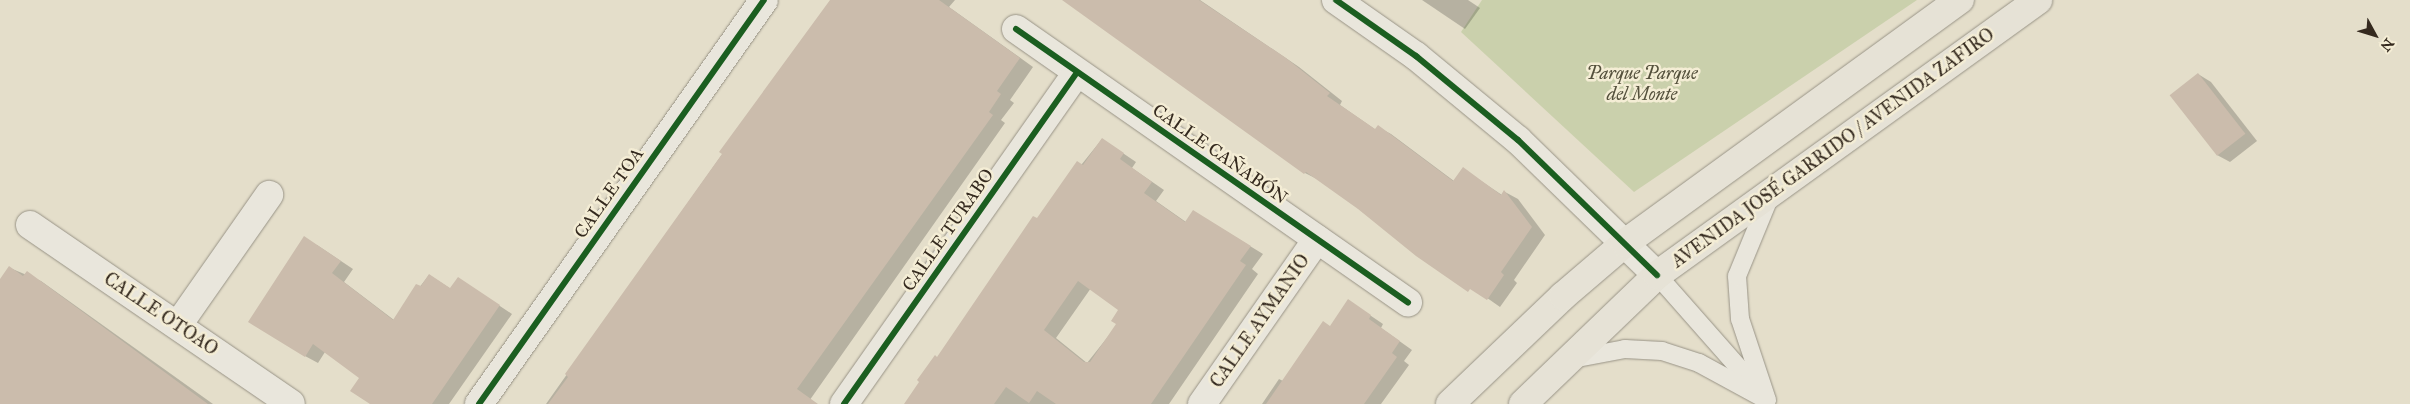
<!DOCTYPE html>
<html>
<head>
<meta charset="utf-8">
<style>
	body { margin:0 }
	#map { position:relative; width:2410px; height:404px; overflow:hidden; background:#e4deca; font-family:"IM FELL Great Primer",serif }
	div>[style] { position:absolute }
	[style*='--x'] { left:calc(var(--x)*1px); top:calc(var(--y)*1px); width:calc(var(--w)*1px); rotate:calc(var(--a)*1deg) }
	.green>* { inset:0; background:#cad0ac }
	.shadow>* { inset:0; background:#0003 }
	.building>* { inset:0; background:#cbbcac; transform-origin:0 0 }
	.roads { filter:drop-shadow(0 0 1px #989386) drop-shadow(0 0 1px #989386) }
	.service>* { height:18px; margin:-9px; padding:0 9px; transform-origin:9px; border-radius:9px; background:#e9e6dc }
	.minor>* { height:28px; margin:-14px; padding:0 14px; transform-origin:14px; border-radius:14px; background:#e9e6dc }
	.tertiary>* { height:28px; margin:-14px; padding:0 14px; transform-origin:14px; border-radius:14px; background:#e9e6dc }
	.primary>* { height:28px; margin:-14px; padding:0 14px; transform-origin:14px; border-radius:14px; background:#e6e2d6 }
	.cycleway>* { height:6px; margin:-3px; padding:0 3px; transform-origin:3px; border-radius:3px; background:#1b5e20 }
	span { translate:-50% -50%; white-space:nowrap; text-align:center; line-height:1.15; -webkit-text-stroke:5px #f4edd5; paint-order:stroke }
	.park-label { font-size:18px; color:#54503c; font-style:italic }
	.street-label { font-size:18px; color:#34291e }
	.north { position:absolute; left:2350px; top:10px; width:50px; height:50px; -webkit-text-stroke:4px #f4edd5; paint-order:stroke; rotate:129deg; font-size:14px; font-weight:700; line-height:20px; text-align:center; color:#34291e }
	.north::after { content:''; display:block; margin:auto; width:18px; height:22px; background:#34291e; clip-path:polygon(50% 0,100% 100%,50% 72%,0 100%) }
</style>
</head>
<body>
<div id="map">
	<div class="green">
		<i style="clip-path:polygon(1482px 0,1917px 0,1634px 192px,1461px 32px)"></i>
	</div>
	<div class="shadow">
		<i style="clip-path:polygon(831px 0,955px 0,949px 7px,1033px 67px,1010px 100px,1014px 103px,1001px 120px,1005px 123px,807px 404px,546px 404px)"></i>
		<i style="clip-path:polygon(1064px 0,1200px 0,1299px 67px,1342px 101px,1340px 105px,1376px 130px,1378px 127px,1391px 134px,1454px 181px,1463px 169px,1502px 195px,1505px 192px,1518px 199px,1545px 235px,1514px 280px,1517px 283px,1500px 307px,1319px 180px,1305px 173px)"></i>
		<i style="clip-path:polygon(1422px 0,1468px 0,1480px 8px,1465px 29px)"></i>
		<i style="clip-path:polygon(2198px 74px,2211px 82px,2257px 141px,2230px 162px,2217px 155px)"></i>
		<i style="clip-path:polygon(evenodd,1102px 139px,1136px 162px,1132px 168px,1164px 190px,1156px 201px,1186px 222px,1206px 219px,1263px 254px,1252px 269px,1258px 274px,1169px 404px,905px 404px,1037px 220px,1102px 139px,1091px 288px,1120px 310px,1118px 324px,1087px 363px,1056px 338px,1091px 288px)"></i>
		<i style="clip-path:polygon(317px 245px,353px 269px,344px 282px,394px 320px,429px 275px,451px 289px,458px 278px,512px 314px,449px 404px,371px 404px,361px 378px,325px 352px,318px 363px,305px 356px)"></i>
		<i style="clip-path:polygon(10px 268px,41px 281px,213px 404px,0 404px,0 282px)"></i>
		<i style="clip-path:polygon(1349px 301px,1383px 324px,1381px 328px,1412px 350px,1404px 361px,1409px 365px,1381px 404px,1262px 404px,1279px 379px,1283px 381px,1331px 327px)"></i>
	</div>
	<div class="building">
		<i style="clip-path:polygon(830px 0,939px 0,1020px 58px,997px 91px,1001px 94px,989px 112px,993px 115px,797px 389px,818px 404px,548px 404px,568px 377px,565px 374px,722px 154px,719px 152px)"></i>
		<i style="clip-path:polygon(1062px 0,1199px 0,1286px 58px,1330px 93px,1327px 96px,1375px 129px,1378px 125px,1453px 181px,1463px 167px,1501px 195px,1504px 190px,1532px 227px,1501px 272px,1504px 275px,1487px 300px,1470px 289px,1468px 292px,1416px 256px,1358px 209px,1306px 172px,1304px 174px)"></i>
		<i style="left:2198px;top:73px;width:77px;height:36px;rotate:52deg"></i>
		<i style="clip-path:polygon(evenodd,1102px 138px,1124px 153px,1120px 159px,1152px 182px,1144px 193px,1185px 222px,1193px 210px,1251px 246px,1240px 261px,1246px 265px,1151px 404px,1056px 404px,1037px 391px,1029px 403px,1006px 387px,994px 404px,904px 404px,919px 382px,917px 380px,935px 355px,937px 357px,1033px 216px,1037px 218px,1077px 161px,1083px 165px,1102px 138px,1078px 281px,1118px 310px,1111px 321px,1116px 324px,1090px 362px,1084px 362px,1044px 330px,1078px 281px)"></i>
		<i style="clip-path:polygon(304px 236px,341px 261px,332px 273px,393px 320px,416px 284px,421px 286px,429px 274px,450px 288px,458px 277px,500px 305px,432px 404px,370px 404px,350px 391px,359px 378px,313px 344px,305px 357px,248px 322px)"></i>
		<i style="clip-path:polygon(9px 266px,23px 276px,27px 271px,208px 404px,0 404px,0 279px)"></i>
		<i style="clip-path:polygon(1348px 299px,1371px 315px,1369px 319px,1400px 341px,1392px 353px,1397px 357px,1364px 404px,1266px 404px,1323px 321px,1330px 326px)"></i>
	</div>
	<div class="roads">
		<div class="service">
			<i style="--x:1657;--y:275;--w:157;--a:48.6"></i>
			<i style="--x:1572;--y:359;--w:54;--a:-10.7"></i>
			<i style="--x:1625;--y:349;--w:37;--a:3"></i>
			<i style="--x:1662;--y:351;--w:39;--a:18"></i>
			<i style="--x:1699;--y:363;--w:77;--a:28.6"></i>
			<i style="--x:1767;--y:400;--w:85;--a:-108.4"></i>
			<i style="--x:1740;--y:319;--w:43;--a:-94"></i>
			<i style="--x:1737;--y:276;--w:87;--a:-67.6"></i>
		</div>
		<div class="minor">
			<i style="--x:1016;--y:29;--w:478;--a:34.9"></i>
			<i style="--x:30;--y:225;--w:316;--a:34.4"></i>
			<i style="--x:178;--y:325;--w:159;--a:-55"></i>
			<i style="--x:479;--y:404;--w:494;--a:-54.8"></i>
			<i style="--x:844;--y:404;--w:405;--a:-54.9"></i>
			<i style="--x:1202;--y:404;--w:201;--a:-55.1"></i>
		</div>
		<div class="tertiary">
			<i style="--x:1336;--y:0;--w:98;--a:35"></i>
			<i style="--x:1416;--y:56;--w:132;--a:39.5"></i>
			<i style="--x:1518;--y:140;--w:194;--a:44.2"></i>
		</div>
		<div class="primary">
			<i style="--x:1450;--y:404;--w:156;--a:-43.7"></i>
			<i style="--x:1563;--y:296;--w:82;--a:-40.5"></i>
			<i style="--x:1625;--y:243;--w:414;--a:-36"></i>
			<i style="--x:1523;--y:404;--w:186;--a:-43.9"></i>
			<i style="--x:1657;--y:275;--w:470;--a:-35.8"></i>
		</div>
	</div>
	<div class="cycleway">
		<i style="--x:1336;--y:0;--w:98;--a:35"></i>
		<i style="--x:1416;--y:56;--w:132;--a:39.5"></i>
		<i style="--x:1518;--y:140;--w:194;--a:44.2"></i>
		<i style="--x:1016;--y:29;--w:478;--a:34.9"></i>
		<i style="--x:479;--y:404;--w:494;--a:-54.8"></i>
		<i style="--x:844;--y:404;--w:405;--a:-54.9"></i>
	</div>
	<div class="park-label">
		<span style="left:1642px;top:84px">Parque Parque<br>del Monte</span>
	</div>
	<div class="street-label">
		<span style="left:1833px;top:148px;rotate:-36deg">AVENIDA JOSÉ GARRIDO / AVENIDA ZAFIRO</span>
		<span style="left:1220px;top:154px;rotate:35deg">CALLE CAÑABÓN</span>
		<span style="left:609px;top:193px;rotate:-55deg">CALLE TOA</span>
		<span style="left:948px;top:230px;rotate:-55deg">CALLE TURABO</span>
		<span style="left:161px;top:314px;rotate:34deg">CALLE OTOAO</span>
		<span style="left:1260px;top:321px;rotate:-55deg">CALLE AYMANIO</span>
	</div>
	<div class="north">N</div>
</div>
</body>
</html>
